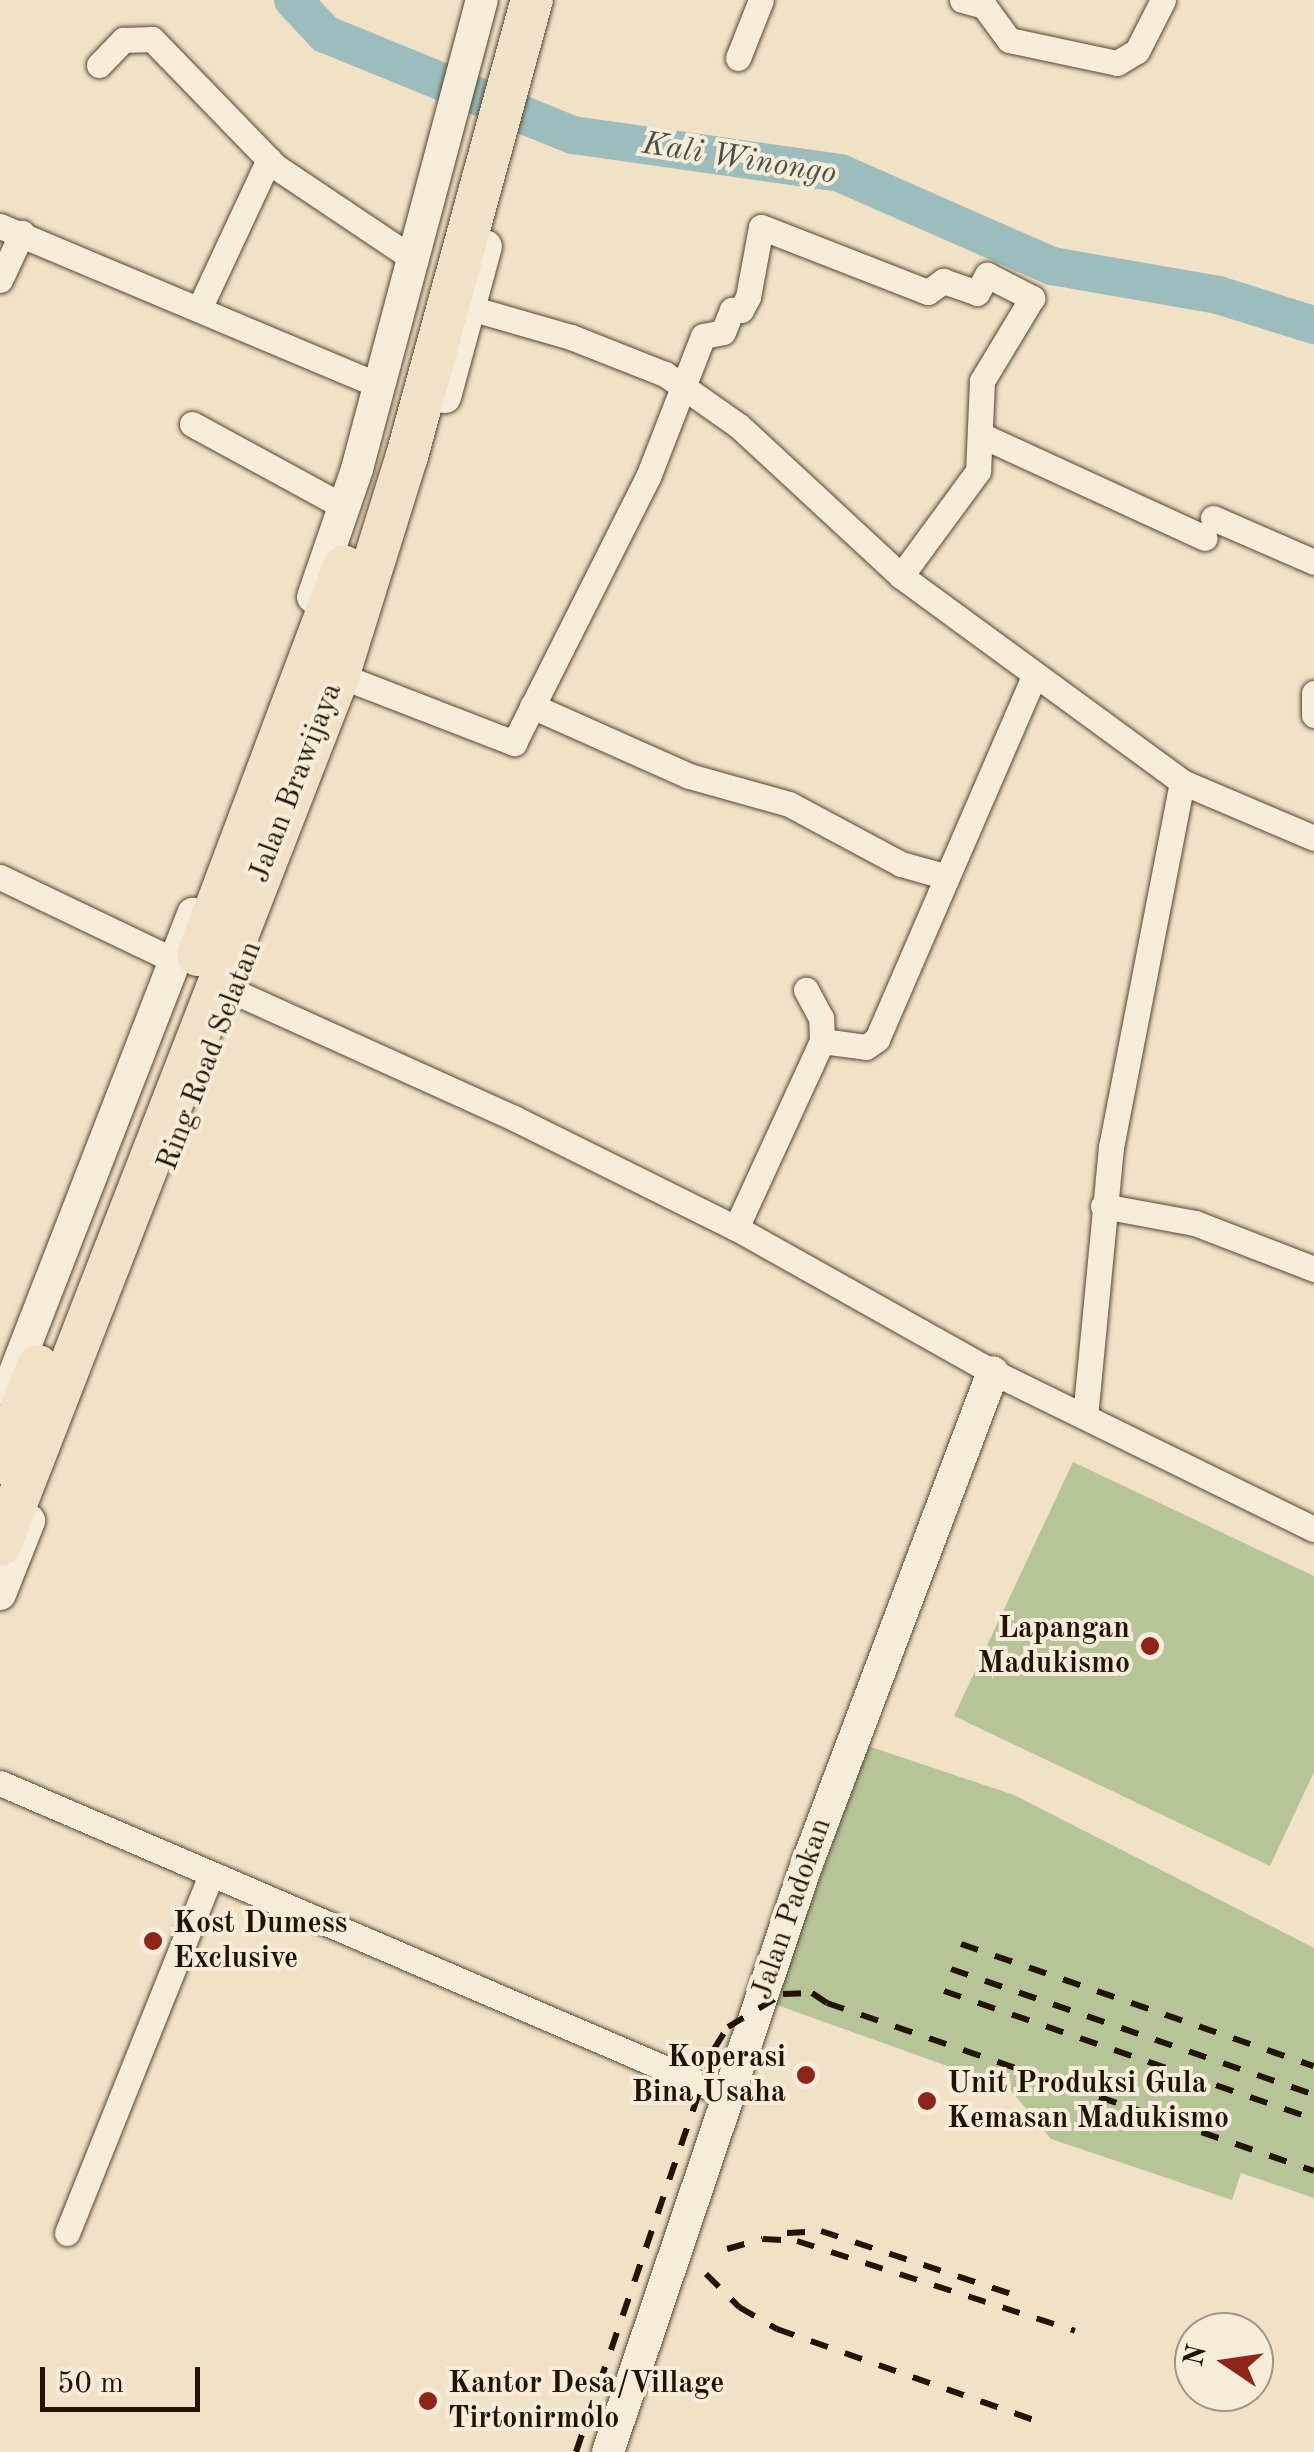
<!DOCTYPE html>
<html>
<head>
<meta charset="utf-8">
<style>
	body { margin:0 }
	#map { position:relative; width:1314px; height:2452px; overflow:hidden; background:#f1e1c6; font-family:"Old Standard TT",serif }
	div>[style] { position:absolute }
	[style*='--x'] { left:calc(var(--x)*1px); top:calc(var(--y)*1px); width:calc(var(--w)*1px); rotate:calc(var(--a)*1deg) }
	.green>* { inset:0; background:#b6c498 }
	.river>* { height:38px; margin:-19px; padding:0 19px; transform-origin:19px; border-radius:19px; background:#9dbcbc }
	.roads { filter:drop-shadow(0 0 2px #564633) drop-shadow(0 0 2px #564633) }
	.minor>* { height:25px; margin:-12.5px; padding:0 12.5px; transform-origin:12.5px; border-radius:12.5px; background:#f6ecda }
	.tertiary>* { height:32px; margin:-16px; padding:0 16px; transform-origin:16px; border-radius:16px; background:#f6ecda }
	.trunk>* { height:42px; margin:-21px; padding:0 21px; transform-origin:21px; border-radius:21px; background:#f1e1c6 }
	.rail>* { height:6px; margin-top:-3px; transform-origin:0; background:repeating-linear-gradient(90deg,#221302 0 18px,transparent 0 36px) }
	.dots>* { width:28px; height:28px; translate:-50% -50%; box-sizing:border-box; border:5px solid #f6ecda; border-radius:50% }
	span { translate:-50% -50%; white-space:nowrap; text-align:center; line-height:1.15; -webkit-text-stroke:8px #f6ecda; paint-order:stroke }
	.street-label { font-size:30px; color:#221302 }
	.poi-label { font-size:30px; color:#221302; font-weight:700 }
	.right { translate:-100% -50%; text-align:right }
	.left { translate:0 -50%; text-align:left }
	.water-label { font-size:32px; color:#4d4e43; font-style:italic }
	.north { position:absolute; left:1174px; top:2312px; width:100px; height:100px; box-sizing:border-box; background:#f6ecda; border:2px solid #a19584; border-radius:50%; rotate:283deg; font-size:28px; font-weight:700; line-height:40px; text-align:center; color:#221302 }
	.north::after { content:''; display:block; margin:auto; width:35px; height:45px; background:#8f2418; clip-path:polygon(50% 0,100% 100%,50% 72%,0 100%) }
	.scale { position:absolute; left:40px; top:2367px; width:160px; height:45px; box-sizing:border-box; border:5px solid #221302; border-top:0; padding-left:12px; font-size:30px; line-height:35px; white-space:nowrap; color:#221302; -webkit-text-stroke:8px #f6ecda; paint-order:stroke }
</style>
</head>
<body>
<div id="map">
	<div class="green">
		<i style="clip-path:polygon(1073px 1462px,1314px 1576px,1314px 1772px,1270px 1866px,954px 1716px)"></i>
		<i style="clip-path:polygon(868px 1746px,1014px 1795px,1314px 1948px,1314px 2198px,1241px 2173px,1232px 2200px,1051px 2139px,1009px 2088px,774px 2004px)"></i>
	</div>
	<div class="river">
		<i style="--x:293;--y:0;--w:47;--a:46.7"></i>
		<i style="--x:325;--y:34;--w:268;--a:22.2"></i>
		<i style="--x:573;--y:135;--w:270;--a:8.1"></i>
		<i style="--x:840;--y:173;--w:232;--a:23.7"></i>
		<i style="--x:1052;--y:266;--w:169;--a:9.9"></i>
		<i style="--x:1218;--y:295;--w:101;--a:17.4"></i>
	</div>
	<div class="roads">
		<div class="minor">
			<i style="--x:962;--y:0;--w:23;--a:15"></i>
			<i style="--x:984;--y:6;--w:42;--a:53.7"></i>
			<i style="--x:1009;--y:40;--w:110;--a:12"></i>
			<i style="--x:1117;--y:63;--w:23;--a:-31"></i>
			<i style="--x:1137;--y:51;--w:57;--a:-63"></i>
			<i style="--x:738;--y:58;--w:62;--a:-68.4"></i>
			<i style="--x:99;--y:65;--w:35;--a:-46"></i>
			<i style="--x:123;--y:40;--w:29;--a:-2"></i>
			<i style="--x:152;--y:39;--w:177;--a:45.9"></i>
			<i style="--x:275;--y:166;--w:169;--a:33.9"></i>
			<i style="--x:0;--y:226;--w:412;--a:22.8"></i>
			<i style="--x:0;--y:280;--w:52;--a:-64.9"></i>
			<i style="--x:200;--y:307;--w:163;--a:-65"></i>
			<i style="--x:470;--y:308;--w:105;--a:16"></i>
			<i style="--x:571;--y:337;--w:101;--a:21.5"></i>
			<i style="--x:665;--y:374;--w:90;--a:35.1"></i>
			<i style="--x:739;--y:426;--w:221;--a:42.8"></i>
			<i style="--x:901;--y:576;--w:348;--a:36.2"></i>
			<i style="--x:1182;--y:782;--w:372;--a:101"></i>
			<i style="--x:1111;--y:1147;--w:269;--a:95.5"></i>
			<i style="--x:192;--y:424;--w:173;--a:28.6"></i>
			<i style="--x:983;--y:436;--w:244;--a:24.7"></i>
			<i style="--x:1213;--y:518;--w:110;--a:23.5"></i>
			<i style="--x:354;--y:681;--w:172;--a:21.2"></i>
			<i style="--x:514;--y:743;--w:298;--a:-63.3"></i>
			<i style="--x:648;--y:477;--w:151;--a:-68.7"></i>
			<i style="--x:703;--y:336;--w:20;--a:-11"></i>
			<i style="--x:723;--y:332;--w:24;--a:-68"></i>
			<i style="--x:732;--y:310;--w:9;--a:0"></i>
			<i style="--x:741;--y:310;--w:15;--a:-62"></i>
			<i style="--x:748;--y:297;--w:71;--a:-79.5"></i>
			<i style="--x:761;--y:227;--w:179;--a:21.3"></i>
			<i style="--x:928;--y:292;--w:19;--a:-36"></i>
			<i style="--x:943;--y:281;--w:36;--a:19"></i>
			<i style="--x:977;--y:293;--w:21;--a:-61"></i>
			<i style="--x:987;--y:275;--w:51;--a:27.1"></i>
			<i style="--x:1032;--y:298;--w:97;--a:121.1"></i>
			<i style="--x:982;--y:381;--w:90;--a:92.5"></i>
			<i style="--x:978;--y:471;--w:130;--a:126.3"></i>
			<i style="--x:1314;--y:693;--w:22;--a:90"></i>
			<i style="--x:532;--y:706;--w:172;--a:24"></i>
			<i style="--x:689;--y:776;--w:104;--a:15.6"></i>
			<i style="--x:789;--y:804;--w:127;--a:28.2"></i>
			<i style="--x:901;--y:864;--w:45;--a:15.6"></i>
			<i style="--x:1182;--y:782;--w:143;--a:23"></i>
			<i style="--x:0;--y:877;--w:194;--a:25.6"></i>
			<i style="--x:235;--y:992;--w:306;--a:24.3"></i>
			<i style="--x:514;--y:1118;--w:248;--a:26.4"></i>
			<i style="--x:736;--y:1228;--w:295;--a:29.3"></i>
			<i style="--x:993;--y:1372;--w:357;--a:26.1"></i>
			<i style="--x:822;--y:1041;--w:44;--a:7.8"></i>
			<i style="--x:866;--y:1047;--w:14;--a:-36"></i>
			<i style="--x:877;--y:1039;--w:393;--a:-66.6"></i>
			<i style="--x:1103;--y:1206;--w:94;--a:10.5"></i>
			<i style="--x:1195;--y:1223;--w:128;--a:21.1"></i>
			<i style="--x:736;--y:1228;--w:206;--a:-65.3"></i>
			<i style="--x:822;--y:1041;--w:23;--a:-92"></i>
			<i style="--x:821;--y:1018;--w:32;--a:-118"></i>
			<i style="--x:0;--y:1783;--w:791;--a:23.23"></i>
			<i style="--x:67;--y:2233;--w:386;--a:-68.1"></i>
		</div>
		<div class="tertiary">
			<i style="--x:445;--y:397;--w:156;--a:-74.8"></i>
			<i style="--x:313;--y:597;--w:135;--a:-71"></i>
			<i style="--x:357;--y:469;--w:485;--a:-75.1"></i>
			<i style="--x:8;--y:1390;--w:511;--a:-68.76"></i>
			<i style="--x:0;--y:1594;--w:79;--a:-68.3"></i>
			<i style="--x:608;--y:2452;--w:615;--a:-71.33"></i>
			<i style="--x:805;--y:1869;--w:531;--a:-69.28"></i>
		</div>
		<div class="trunk">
			<i style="--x:198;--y:955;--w:415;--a:-69.4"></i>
			<i style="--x:0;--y:1463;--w:104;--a:-68.6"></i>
			<i style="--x:0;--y:1545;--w:931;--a:-68.72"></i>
			<i style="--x:338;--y:677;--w:232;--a:-72.7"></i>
			<i style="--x:407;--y:456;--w:473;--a:-74.7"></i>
		</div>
	</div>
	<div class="rail">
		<i style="--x:961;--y:1944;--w:373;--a:19.1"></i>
		<i style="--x:951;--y:1969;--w:384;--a:19.1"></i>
		<i style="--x:944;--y:1991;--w:392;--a:19.1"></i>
		<i style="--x:787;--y:2233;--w:34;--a:-3"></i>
		<i style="--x:821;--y:2231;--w:204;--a:18.3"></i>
		<i style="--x:727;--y:2249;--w:37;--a:-16"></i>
		<i style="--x:763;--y:2239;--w:34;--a:3"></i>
		<i style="--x:797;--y:2241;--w:292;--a:17.9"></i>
		<i style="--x:706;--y:2274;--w:47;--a:45"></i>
		<i style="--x:739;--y:2307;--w:44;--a:30.1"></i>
		<i style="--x:777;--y:2329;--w:278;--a:19.5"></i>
		<i style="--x:576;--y:2452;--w:426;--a:-71.1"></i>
		<i style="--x:714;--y:2049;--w:26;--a:-58"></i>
		<i style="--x:728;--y:2027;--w:64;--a:-31"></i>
		<i style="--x:783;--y:1994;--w:29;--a:-2"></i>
		<i style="--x:812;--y:1993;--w:18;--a:34"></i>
		<i style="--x:827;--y:2003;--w:515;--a:19.03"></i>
	</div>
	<div class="dots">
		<i style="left:1150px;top:1646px;background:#8f2418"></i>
		<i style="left:153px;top:1941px;background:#8f2418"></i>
		<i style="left:806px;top:2075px;background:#8f2418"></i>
		<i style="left:927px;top:2101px;background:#8f2418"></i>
		<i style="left:428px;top:2401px;background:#8f2418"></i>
	</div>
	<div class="street-label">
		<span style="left:296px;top:783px;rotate:-69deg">Jalan Brawijaya</span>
		<span style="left:210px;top:1056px;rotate:-69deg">Ring Road Selatan</span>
		<span style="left:792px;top:1909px;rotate:-71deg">Jalan Padokan</span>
	</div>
	<div class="poi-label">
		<span class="right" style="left:1130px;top:1646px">Lapangan<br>Madukismo</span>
		<span class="left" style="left:173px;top:1941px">Kost Dumess<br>Exclusive</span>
		<span class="right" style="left:786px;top:2075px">Koperasi<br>Bina Usaha</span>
		<span class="left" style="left:947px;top:2101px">Unit Produksi Gula<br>Kemasan Madukismo</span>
		<span class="left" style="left:448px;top:2401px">Kantor Desa/Village<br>Tirtonirmolo</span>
	</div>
	<div class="water-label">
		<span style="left:739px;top:160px;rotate:9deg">Kali Winongo</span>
	</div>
	<div class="north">N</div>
	<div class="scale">50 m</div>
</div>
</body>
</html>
